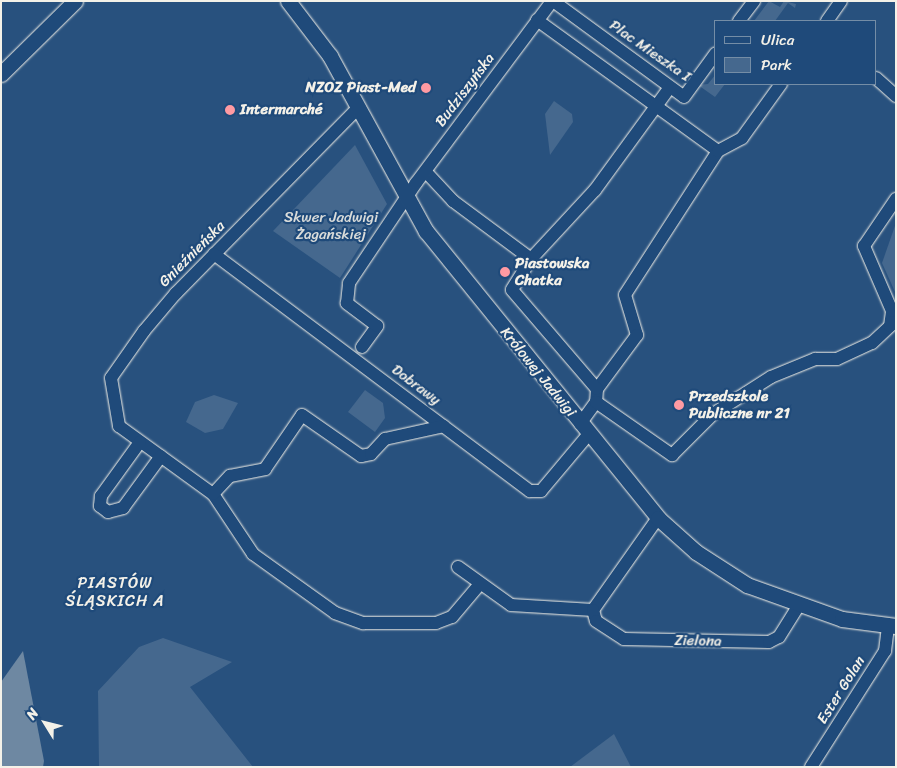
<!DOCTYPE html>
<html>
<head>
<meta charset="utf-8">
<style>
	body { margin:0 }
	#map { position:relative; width:897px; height:768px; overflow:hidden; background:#28517e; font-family:Sriracha,sans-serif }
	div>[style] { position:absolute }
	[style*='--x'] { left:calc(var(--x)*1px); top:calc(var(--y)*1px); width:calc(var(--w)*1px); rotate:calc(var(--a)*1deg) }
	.green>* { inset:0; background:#45688e }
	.water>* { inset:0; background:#6e88a2 }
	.roads { filter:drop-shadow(0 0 1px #f4f1e8) drop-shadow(0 0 1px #f4f1e8) }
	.minor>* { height:12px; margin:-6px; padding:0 6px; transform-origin:6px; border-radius:6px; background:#1f4a7a }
	.tertiary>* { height:15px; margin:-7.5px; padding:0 7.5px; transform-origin:7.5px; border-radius:7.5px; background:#1f4a7a }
	.dots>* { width:14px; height:14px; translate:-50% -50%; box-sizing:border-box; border:2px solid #1f4a7a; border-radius:50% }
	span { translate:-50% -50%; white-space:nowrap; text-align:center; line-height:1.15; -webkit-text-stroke:4.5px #1f4a7a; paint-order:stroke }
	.street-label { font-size:15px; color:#f4f1e8 }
	.poi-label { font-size:15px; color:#f4f1e8; font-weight:700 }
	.right { translate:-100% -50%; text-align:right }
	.left { translate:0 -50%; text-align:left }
	.park-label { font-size:15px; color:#dadcda }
	.neighbourhood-label { font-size:16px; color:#f4f1e8; letter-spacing:1px }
	.frame { position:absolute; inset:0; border:2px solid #f4f1e8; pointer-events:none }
	.legend { position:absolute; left:714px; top:20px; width:162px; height:65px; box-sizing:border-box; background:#1f4a7a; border:1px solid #748da6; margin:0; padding:6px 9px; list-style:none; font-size:15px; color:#f4f1e8 }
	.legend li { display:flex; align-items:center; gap:10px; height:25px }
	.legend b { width:25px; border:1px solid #748da6 }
	.north { position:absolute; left:20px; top:698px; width:50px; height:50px; -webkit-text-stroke:4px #1f4a7a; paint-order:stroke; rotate:306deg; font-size:14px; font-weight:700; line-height:20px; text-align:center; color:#f4f1e8 }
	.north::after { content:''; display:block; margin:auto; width:18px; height:22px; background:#f4f1e8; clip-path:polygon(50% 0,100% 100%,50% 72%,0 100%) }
</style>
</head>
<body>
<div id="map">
	<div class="green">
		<i style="clip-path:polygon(769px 1px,780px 7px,784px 1px,796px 4px,795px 8px,788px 3px,775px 21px,754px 21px)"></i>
		<i style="clip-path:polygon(716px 74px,716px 84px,725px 84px,715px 97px,698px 85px,708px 84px)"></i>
		<i style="clip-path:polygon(554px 101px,572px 114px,573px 122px,550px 155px,545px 114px)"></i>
		<i style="clip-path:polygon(355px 145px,387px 204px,340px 278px,273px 231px)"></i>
		<i style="clip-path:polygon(896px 223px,896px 294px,882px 263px)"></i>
		<i style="clip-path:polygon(365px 390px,383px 403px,385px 418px,375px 432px,348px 412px)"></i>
		<i style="clip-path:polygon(214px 395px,238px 403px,223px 429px,205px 433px,186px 422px,195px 402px)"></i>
		<i style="clip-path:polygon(163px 638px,232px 662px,190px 687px,253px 767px,99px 767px,98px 691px,139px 647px)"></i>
		<i style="clip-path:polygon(614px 734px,631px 767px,570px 767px)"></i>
	</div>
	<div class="water">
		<i style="clip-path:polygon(23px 651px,44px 761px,43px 767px,1px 767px,1px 682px)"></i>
	</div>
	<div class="roads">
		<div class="minor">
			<i style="--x:553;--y:1;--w:162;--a:36.2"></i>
			<i style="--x:684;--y:97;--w:54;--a:-54"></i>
			<i style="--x:537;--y:20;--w:223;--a:35.9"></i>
			<i style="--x:718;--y:151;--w:171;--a:122.9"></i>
			<i style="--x:625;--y:295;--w:42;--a:73.3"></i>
			<i style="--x:637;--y:335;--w:67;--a:126.5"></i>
			<i style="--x:597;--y:389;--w:13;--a:94"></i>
			<i style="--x:596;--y:402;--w:27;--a:126"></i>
			<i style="--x:739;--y:21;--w:25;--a:-53"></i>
			<i style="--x:827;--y:21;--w:24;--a:-55"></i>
			<i style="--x:876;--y:78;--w:27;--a:42"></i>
			<i style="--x:358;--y:108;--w:260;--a:134.5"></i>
			<i style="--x:176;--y:293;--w:50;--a:130.1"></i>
			<i style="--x:144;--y:331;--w:57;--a:125.1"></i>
			<i style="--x:111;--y:378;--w:49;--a:80.5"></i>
			<i style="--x:119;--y:426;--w:116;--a:35.9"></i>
			<i style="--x:213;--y:494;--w:72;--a:56.3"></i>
			<i style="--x:253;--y:554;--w:101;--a:35.7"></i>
			<i style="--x:335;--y:613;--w:30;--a:20"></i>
			<i style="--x:363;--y:623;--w:73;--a:0"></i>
			<i style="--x:436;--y:623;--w:17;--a:-21"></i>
			<i style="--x:452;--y:617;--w:43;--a:-49.7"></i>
			<i style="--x:718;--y:151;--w:27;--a:-28"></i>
			<i style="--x:742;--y:138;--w:67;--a:-54.2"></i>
			<i style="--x:426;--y:172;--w:40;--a:47"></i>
			<i style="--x:453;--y:201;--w:97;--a:36.6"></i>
			<i style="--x:531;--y:259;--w:36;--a:122"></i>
			<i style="--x:512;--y:290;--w:130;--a:49.4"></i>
			<i style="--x:214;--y:254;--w:395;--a:36.9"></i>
			<i style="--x:530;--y:491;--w:11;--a:0"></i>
			<i style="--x:541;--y:491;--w:73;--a:-50"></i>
			<i style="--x:531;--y:259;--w:94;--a:-47.2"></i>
			<i style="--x:595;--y:190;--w:127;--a:-53.9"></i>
			<i style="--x:362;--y:347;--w:26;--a:-54"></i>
			<i style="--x:377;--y:326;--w:38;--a:-143"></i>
			<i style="--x:347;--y:303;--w:20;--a:-84"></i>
			<i style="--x:349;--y:283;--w:120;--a:-56.2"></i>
			<i style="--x:416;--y:183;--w:227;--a:-53.2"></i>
			<i style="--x:596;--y:402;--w:93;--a:34.9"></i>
			<i style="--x:672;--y:455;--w:58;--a:-45"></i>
			<i style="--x:713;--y:414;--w:69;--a:-32.5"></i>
			<i style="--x:771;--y:377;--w:48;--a:-22.2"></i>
			<i style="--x:815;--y:359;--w:22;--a:0"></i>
			<i style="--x:837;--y:359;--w:38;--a:-25"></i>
			<i style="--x:872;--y:343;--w:25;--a:-43"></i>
			<i style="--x:890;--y:326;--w:15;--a:-82"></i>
			<i style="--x:892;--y:311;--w:71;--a:-113.3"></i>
			<i style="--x:864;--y:246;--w:57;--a:-55.8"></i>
			<i style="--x:140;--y:442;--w:67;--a:125.8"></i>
			<i style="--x:101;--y:496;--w:10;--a:96"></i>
			<i style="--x:100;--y:506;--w:10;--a:37"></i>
			<i style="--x:108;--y:512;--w:16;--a:-15"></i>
			<i style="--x:123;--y:508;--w:64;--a:-53.8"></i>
			<i style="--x:213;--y:494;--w:25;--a:-47"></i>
			<i style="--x:230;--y:476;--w:36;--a:-11"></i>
			<i style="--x:265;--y:469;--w:65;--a:-55.6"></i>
			<i style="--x:302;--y:415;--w:72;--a:34.8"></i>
			<i style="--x:361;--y:456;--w:10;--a:-11"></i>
			<i style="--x:371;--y:454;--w:21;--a:-47"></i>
			<i style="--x:385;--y:439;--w:60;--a:-12.4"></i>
			<i style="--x:458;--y:567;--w:65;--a:35.6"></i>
			<i style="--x:511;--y:605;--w:82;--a:3.5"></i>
			<i style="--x:593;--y:610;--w:113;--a:-54.8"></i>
			<i style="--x:593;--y:610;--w:11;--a:75"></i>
			<i style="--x:596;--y:621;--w:33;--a:33"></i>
			<i style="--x:624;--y:639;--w:145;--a:1.2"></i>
			<i style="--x:769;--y:642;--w:11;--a:-27"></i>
			<i style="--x:779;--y:637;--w:36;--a:-58"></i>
			<i style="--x:811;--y:767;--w:138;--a:-57.5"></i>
			<i style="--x:885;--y:651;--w:25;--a:-83"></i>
		</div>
		<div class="tertiary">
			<i style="--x:288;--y:1;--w:69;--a:52.6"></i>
			<i style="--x:330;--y:56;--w:200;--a:61.3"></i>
			<i style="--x:426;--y:231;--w:369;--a:51"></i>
			<i style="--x:658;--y:518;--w:51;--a:41.8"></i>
			<i style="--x:696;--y:552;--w:61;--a:32.9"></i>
			<i style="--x:747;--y:585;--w:101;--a:19.7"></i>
			<i style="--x:842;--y:619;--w:54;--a:7.4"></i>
			<i style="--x:1;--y:74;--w:104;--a:-44.6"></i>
		</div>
	</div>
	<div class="dots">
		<i style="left:426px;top:88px;background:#ff9aa2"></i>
		<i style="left:230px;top:110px;background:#ff9aa2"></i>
		<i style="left:505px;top:272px;background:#ff9aa2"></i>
		<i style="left:679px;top:405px;background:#ff9aa2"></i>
	</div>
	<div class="street-label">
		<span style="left:650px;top:51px;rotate:35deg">Plac Mieszka I</span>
		<span style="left:465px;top:90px;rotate:-53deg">Budziszyńska</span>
		<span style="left:192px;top:254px;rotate:-45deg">Gnieźnieńska</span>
		<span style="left:538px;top:372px;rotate:51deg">Królowej Jadwigi</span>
		<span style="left:416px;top:385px;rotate:37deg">Dobrawy</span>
		<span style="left:698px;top:641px;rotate:1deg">Zielona</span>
		<span style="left:841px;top:690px;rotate:-58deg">Ester Golan</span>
	</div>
	<div class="poi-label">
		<span class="right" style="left:416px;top:88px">NZOZ Piast-Med</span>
		<span class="left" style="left:240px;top:110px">Intermarché</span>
		<span class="left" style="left:515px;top:272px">Piastowska<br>Chatka</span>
		<span class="left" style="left:689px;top:405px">Przedszkole<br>Publiczne nr 21</span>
	</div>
	<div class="park-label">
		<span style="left:331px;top:226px">Skwer Jadwigi<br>Żagańskiej</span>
	</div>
	<div class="neighbourhood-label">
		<span style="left:115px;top:592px">PIASTÓW<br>ŚLĄSKICH A</span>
	</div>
	<div class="frame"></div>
	<ul class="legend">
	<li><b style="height:6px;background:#1f4a7a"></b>Ulica</li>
	<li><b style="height:14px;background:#45688e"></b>Park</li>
	</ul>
	<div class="north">N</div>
</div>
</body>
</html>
